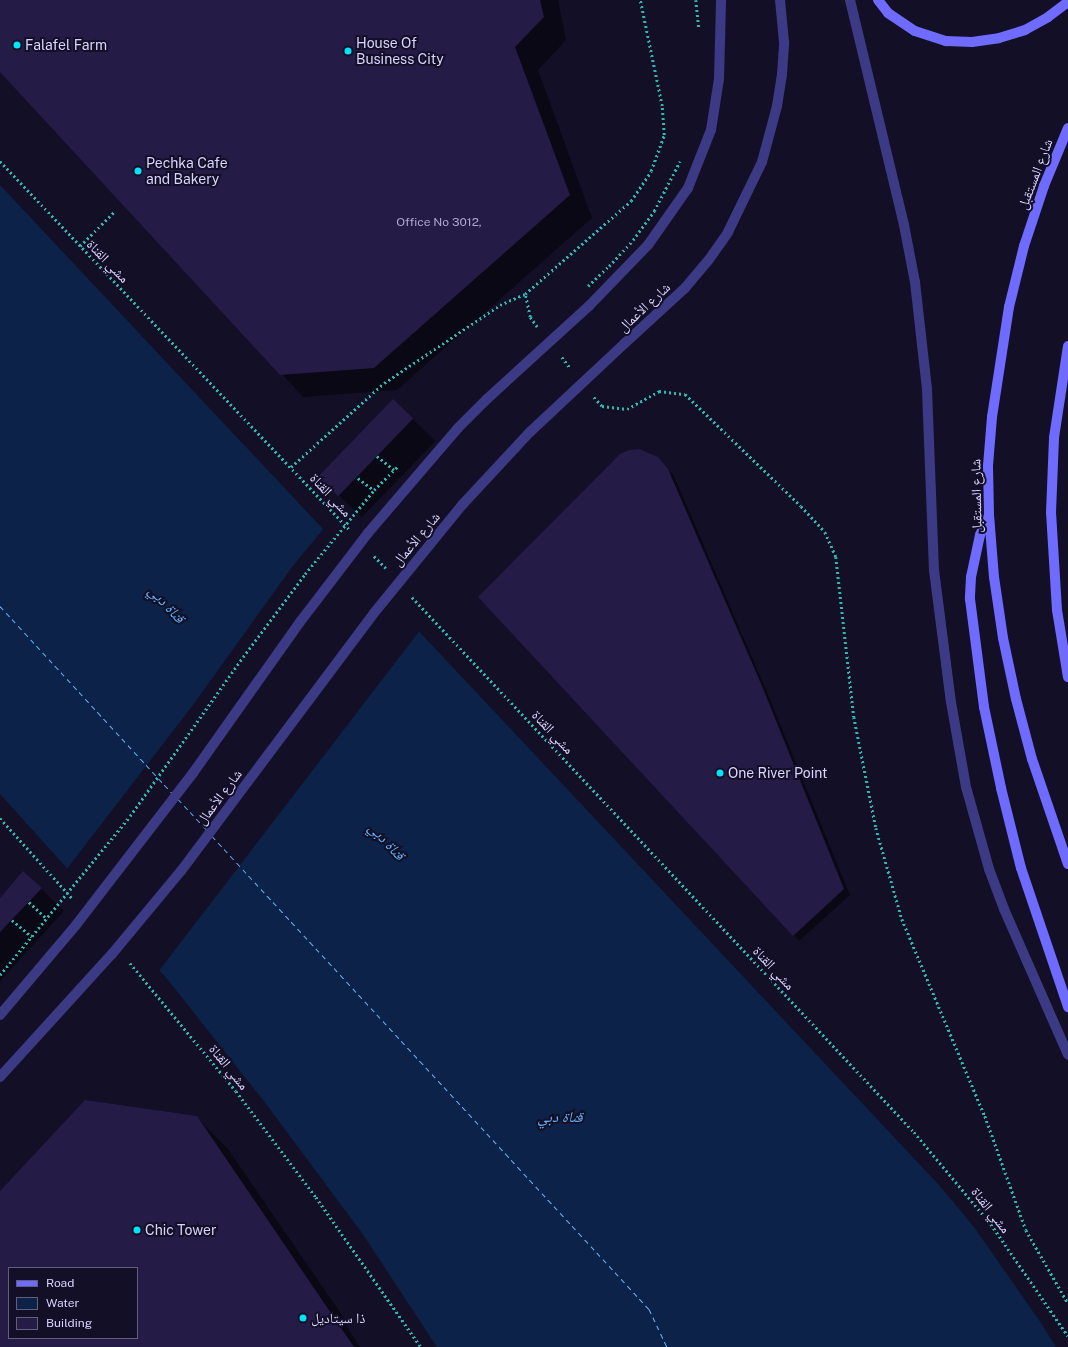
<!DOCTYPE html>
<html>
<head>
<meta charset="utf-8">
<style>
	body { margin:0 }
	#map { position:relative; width:1068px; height:1347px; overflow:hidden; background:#130f26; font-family:"Public Sans","Noto Naskh Arabic",sans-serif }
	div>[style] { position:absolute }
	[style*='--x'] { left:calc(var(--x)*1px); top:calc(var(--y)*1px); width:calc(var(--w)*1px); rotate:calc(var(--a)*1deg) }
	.water>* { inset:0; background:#0c2248 }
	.pier>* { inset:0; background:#130f26 }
	.shadow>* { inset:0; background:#0007; transform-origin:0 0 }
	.ferry>* { height:1px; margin-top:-0.5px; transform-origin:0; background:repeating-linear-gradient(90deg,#62b6ff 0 5px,transparent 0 9px) }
	.building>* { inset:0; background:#241b47; transform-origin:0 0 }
	.path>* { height:2.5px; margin-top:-1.25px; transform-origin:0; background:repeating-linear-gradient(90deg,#2fb8b0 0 2px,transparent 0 5px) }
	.tertiary>* { height:10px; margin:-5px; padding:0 5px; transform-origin:5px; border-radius:5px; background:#3d3a85 }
	.secondary>* { height:10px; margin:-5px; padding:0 5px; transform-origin:5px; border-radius:5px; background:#6f6bff }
	.path-bridge>* { height:2.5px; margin-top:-1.25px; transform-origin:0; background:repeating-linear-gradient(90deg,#2fb8b0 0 2px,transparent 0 5px) }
	.tertiary-bridge>* { height:10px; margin:-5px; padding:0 5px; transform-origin:5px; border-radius:5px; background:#3d3a85 }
	.dots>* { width:11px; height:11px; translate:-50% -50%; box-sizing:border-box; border:2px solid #130f26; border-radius:50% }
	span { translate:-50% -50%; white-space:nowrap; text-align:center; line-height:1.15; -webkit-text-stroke:4px #130f26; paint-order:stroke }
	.number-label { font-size:12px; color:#aca6d1 }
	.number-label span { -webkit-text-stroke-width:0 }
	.poi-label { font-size:14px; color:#d9d4ff }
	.left { translate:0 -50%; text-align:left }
	.street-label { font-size:14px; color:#d9d4ff }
	.water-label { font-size:15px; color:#62b6ff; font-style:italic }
	.legend { position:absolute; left:8px; top:1267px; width:130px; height:72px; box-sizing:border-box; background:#130f26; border:1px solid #625e7d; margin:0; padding:5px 7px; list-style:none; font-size:12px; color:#d9d4ff }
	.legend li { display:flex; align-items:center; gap:8px; height:20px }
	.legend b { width:20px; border:1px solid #625e7d }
</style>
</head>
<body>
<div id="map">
	<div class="water">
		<i style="clip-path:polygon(0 185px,938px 1184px,974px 1227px,1041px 1323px,1056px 1347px,437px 1347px,362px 1233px,263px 1100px,168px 980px,0 794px)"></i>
	</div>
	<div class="pier">
		<i style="clip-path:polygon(325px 527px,421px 629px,158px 972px,66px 870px,193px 705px,292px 567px)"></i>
	</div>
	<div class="shadow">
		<i style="clip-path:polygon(0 0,558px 0,566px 40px,538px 70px,592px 218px,397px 390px,303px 397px,0 70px)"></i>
		<i style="left:393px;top:400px;width:59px;height:106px;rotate:44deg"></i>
		<i style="clip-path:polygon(658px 458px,674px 476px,767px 692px,850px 895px,799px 941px,479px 597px)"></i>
		<i style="clip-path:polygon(24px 872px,64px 911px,0 981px,0 898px)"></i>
		<i style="clip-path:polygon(evenodd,196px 1117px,228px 1149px,346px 1321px,344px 1322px,360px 1347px,0 1347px,0 1193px,196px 1117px,9px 1268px,137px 1268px,137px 1338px,9px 1338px,9px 1268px)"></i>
	</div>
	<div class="ferry">
		<i style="--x:0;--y:606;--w:254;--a:47.4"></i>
		<i style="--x:178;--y:799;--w:41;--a:47"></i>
		<i style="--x:212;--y:836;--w:644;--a:47.27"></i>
		<i style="--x:649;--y:1309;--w:42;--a:64.7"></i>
	</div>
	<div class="building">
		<i style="clip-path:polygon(0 0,540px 0,544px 17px,515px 47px,570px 195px,374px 368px,280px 375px,0 72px)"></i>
		<i style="left:393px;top:399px;width:28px;height:108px;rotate:44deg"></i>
		<i style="clip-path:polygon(639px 449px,658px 457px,668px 469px,762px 686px,844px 889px,793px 936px,478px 597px,620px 454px,629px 450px)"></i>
		<i style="clip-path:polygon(23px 871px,42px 888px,0 932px,0 898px)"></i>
		<i style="clip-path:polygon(evenodd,85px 1100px,197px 1116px,354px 1347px,0 1347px,0 1191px,85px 1100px,9px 1268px,137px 1268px,137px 1338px,9px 1338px,9px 1268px)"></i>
	</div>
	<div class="path">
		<i style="--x:696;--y:0;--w:29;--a:84"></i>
		<i style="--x:0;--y:161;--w:507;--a:46.52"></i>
		<i style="--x:80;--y:246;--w:49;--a:-45"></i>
		<i style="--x:537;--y:327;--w:12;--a:-125"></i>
		<i style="--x:530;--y:317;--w:24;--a:-102"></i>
		<i style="--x:525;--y:294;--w:141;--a:-41.3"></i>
		<i style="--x:631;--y:201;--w:36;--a:-56"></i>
		<i style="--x:651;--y:171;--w:38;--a:-70"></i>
		<i style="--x:664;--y:135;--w:29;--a:-94"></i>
		<i style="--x:662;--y:106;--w:108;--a:-101.7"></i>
		<i style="--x:562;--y:357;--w:15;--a:53"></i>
		<i style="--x:594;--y:397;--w:12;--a:48"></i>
		<i style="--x:602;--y:406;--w:25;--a:7"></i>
		<i style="--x:627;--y:409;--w:37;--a:-29"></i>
		<i style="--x:659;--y:391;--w:26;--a:7"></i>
		<i style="--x:685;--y:394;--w:161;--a:44"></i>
		<i style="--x:801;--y:506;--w:35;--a:47"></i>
		<i style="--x:825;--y:532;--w:27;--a:66"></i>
		<i style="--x:836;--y:557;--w:161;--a:83.6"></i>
		<i style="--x:854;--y:717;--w:113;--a:78.8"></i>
		<i style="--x:876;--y:828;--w:95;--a:74.1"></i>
		<i style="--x:902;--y:919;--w:214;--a:67.2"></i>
		<i style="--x:985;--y:1116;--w:121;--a:70.2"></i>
		<i style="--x:1026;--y:1230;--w:84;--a:60.1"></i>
		<i style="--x:377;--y:456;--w:22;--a:39"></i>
		<i style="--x:291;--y:467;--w:125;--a:-42.1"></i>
		<i style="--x:384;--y:383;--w:140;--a:-33.9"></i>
		<i style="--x:500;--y:305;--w:27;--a:-24"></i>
		<i style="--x:358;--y:478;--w:20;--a:37"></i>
		<i style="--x:374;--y:556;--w:17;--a:45"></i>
		<i style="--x:412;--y:597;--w:734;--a:46.82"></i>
		<i style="--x:914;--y:1132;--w:120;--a:50.1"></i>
		<i style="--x:991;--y:1224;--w:136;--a:55.5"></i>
		<i style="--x:0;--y:818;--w:108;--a:48"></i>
		<i style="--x:29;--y:902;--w:25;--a:43"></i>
		<i style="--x:12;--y:920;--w:26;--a:40"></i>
		<i style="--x:130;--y:963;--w:166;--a:50.4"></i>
		<i style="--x:236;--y:1091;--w:133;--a:53"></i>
		<i style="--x:316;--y:1197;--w:183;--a:55"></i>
	</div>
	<div class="tertiary">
		<i style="--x:850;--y:0;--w:231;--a:76.5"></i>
		<i style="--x:904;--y:225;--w:58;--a:79.1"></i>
		<i style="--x:915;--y:282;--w:108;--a:83.6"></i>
		<i style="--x:927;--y:389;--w:181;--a:87.8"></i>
		<i style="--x:934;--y:570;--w:133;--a:82.7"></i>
		<i style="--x:951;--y:702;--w:86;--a:80"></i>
		<i style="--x:966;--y:787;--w:85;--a:74.3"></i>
		<i style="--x:989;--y:869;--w:43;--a:69.4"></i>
		<i style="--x:1004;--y:909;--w:159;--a:66.3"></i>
		<i style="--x:589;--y:306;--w:85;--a:-46"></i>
		<i style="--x:648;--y:245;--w:70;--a:-54.9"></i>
		<i style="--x:688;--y:188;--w:62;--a:-68.4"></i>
		<i style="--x:711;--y:130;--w:52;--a:-81.1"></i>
		<i style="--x:719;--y:79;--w:79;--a:-88.5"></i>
		<i style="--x:625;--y:343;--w:81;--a:-42.5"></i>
		<i style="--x:685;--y:288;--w:35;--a:-50"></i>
		<i style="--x:708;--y:261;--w:35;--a:-55"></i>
		<i style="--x:728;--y:232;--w:78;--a:-64.1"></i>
		<i style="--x:762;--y:162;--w:58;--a:-75"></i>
		<i style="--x:777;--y:106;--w:32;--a:-81"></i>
		<i style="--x:782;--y:74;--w:32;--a:-86"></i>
		<i style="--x:784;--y:42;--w:42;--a:-95.4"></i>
	</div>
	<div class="secondary">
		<i style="--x:878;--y:0;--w:16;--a:52"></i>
		<i style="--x:888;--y:13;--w:32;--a:34"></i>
		<i style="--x:915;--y:31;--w:33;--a:18"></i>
		<i style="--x:946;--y:41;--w:26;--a:2"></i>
		<i style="--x:972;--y:42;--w:27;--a:-8"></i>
		<i style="--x:999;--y:38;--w:27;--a:-17"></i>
		<i style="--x:1025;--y:30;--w:26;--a:-29"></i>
		<i style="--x:1048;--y:17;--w:25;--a:-37"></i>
		<i style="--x:1068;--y:128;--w:63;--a:112.5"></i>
		<i style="--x:1044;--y:186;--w:63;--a:108.4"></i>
		<i style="--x:1024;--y:246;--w:63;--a:103.8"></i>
		<i style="--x:1009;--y:307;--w:111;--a:98.8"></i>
		<i style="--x:992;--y:417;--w:49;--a:94.7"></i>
		<i style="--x:988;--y:466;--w:49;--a:88.8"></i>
		<i style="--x:989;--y:515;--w:62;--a:85.4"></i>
		<i style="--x:994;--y:577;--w:62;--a:81.6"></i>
		<i style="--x:1003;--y:638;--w:62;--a:78"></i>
		<i style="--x:1016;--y:699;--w:62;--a:75.1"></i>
		<i style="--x:1032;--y:759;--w:111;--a:71.1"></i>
		<i style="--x:1068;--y:346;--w:93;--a:98.7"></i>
		<i style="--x:1054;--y:438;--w:74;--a:92.3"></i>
		<i style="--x:1051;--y:512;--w:98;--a:86.5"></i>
		<i style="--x:1057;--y:610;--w:68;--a:80.7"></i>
		<i style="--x:988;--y:517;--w:20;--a:114"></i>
		<i style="--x:980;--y:535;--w:43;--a:102.1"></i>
		<i style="--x:971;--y:577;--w:22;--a:93"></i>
		<i style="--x:970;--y:599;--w:109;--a:82.6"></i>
		<i style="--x:984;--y:707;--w:83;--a:78.1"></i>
		<i style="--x:1001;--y:788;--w:82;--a:76"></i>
		<i style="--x:1021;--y:868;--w:147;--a:71.3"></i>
	</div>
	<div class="path-bridge">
		<i style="--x:588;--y:286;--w:29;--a:-44"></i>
		<i style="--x:609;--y:266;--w:35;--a:-47"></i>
		<i style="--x:633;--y:240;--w:36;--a:-54"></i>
		<i style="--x:654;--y:211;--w:56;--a:-62.5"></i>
		<i style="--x:0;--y:975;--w:205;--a:-50.7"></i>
		<i style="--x:130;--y:816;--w:195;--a:-54.6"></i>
		<i style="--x:243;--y:657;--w:104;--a:-53.2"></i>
		<i style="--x:305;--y:574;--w:109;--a:-50.6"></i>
		<i style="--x:374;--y:490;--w:33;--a:-45"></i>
	</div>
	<div class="tertiary-bridge">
		<i style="--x:0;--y:1015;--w:118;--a:-49.8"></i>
		<i style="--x:76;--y:925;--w:192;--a:-52.4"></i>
		<i style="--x:193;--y:773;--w:185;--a:-54.7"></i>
		<i style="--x:300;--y:622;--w:112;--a:-52.6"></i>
		<i style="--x:368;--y:533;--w:138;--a:-49.4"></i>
		<i style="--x:458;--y:428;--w:41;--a:-45"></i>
		<i style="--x:487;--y:399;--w:138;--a:-42.4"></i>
		<i style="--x:0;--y:1077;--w:166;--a:-47.7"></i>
		<i style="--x:112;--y:954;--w:108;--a:-50.3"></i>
		<i style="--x:181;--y:871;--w:322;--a:-53.2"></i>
		<i style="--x:374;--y:613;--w:141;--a:-50.8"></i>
		<i style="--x:463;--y:504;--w:98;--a:-47.1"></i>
		<i style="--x:530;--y:432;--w:130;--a:-43.1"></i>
	</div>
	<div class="dots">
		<i style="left:17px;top:45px;background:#00e5ff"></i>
		<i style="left:348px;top:51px;background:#00e5ff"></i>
		<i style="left:138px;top:171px;background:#00e5ff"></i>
		<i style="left:720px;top:773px;background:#00e5ff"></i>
		<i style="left:137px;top:1230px;background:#00e5ff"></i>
		<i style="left:303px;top:1318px;background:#00e5ff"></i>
	</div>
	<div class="number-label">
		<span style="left:439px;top:223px">Office No 3012,</span>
	</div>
	<div class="poi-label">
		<span class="left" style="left:356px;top:51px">House Of<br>Business City</span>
		<span class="left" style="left:25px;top:45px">Falafel Farm</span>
		<span class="left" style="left:146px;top:171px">Pechka Cafe<br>and Bakery</span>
		<span class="left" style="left:728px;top:773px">One River Point</span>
		<span class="left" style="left:145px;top:1230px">Chic Tower</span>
		<span class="left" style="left:311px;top:1318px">ذا سيتاديل</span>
	</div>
	<div class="street-label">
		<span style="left:1035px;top:174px;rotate:-69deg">شارع المستقبل</span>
		<span style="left:108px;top:261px;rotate:46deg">مشي القناة</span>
		<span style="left:644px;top:307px;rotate:-43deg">شارع الأعمال</span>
		<span style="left:331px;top:495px;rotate:47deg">مشي القناة</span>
		<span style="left:976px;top:496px;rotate:-91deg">شارع المستقبل</span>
		<span style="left:416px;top:539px;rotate:-50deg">شارع الأعمال</span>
		<span style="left:553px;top:732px;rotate:47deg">مشي القناة</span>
		<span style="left:219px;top:797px;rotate:-53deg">شارع الأعمال</span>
		<span style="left:774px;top:968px;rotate:47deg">مشي القناة</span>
		<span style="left:229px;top:1067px;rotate:51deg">مشي القناة</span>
		<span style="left:991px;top:1210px;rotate:52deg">مشي القناة</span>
	</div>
	<div class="water-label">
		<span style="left:167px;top:604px;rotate:47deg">قناة دبي</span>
		<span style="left:387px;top:841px;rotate:47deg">قناة دبي</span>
		<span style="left:560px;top:1117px">قناة دبي</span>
	</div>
	<ul class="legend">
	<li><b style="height:5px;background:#6f6bff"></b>Road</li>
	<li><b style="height:11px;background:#0c2248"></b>Water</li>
	<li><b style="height:11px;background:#241b47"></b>Building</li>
	</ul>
</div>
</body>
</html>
